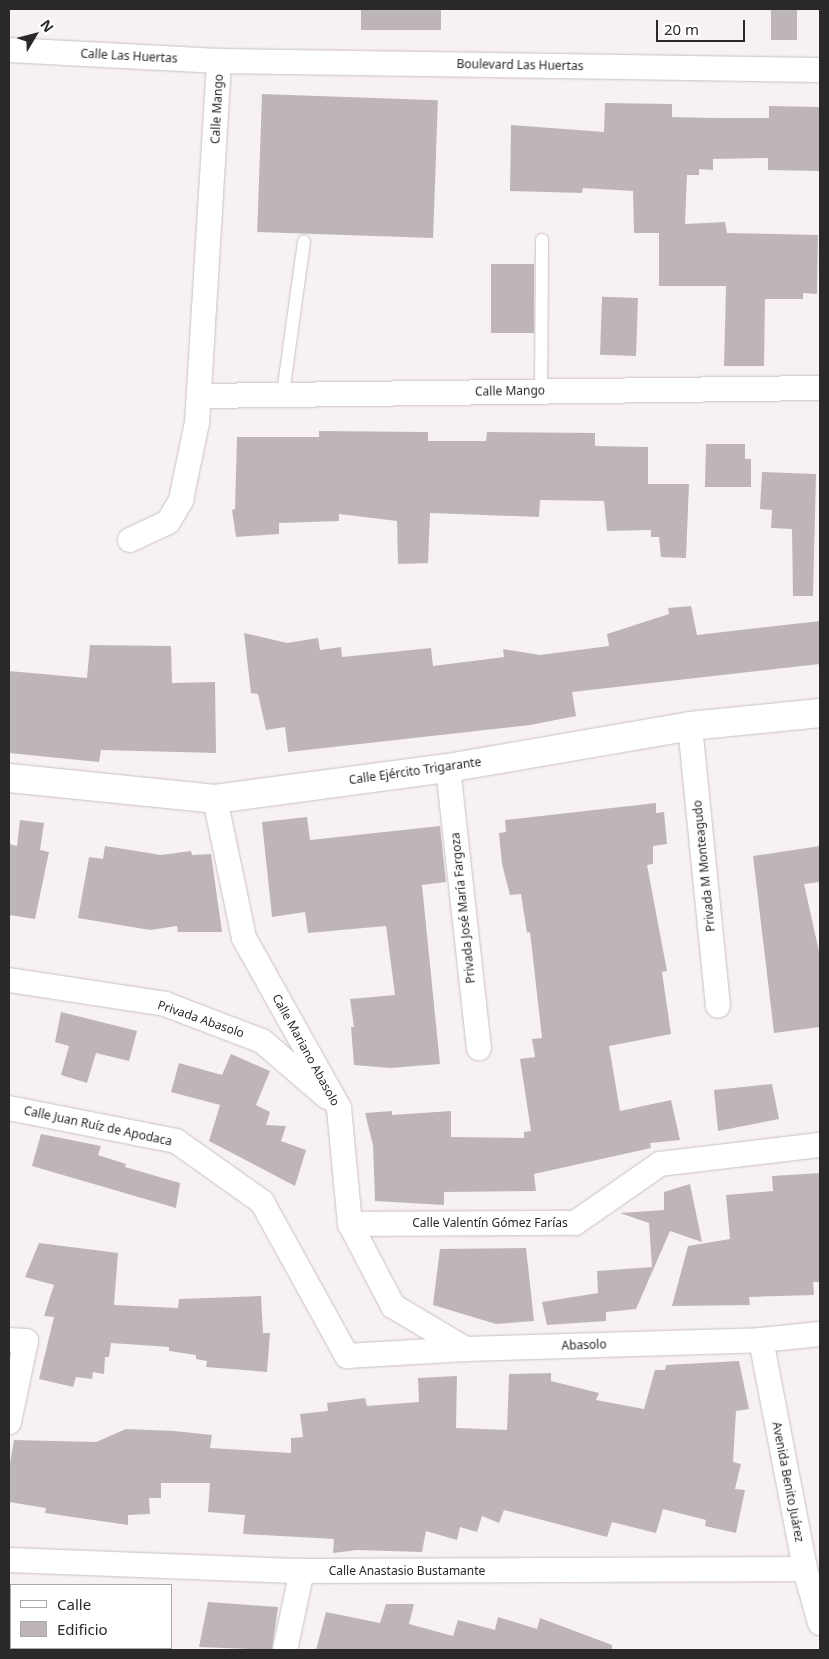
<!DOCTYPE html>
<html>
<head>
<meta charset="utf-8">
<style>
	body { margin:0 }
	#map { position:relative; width:829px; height:1659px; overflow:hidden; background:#f8f1f4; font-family:"Noto Sans",sans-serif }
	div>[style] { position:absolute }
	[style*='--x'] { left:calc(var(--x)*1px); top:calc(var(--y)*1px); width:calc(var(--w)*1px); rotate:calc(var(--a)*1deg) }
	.building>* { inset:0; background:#beb6b6; transform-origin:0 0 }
	.roads { filter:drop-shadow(0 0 1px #c9c1c4) drop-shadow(0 0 1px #c9c1c4) }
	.service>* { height:12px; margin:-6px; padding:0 6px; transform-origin:6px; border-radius:6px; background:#fff }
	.minor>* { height:24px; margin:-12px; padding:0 12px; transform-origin:12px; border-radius:12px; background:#fff }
	.secondary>* { height:28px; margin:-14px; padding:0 14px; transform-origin:14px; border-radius:14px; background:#fff }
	span { translate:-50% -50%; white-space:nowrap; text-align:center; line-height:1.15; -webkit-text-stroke:4.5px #fff; paint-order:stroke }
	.street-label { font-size:12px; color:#2b282a }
	.frame { position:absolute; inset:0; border:10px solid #2b282a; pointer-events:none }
	.legend { position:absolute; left:10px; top:1584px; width:162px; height:65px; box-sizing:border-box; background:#fff; border:1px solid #aaa9aa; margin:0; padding:6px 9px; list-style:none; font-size:15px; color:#2b282a }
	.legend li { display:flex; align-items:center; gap:10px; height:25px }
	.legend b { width:25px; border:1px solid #aaa9aa }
	.north { position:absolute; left:10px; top:10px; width:50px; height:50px; -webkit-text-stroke:4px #fff; paint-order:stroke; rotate:53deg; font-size:14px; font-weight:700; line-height:20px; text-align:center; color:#2b282a }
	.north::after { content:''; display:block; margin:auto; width:18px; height:22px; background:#2b282a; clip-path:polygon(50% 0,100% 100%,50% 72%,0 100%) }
	.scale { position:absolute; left:656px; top:20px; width:89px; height:22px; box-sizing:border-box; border:2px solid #2b282a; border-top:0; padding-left:6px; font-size:15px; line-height:18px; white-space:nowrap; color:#2b282a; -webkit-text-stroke:4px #fff; paint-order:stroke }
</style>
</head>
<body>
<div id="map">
	<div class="building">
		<i style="left:361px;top:9px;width:80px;height:21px"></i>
		<i style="left:771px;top:9px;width:26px;height:31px"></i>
		<i style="left:262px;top:94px;width:176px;height:138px;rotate:2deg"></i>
		<i style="clip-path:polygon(605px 103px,672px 104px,672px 117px,716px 118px,769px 118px,769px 106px,820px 107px,820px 171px,768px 170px,768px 158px,713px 159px,713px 170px,699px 169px,699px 175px,687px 175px,685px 224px,725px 222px,727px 233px,818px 235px,817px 294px,803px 293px,803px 299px,765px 299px,764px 366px,724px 366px,726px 286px,659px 286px,659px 233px,634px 233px,633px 191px,583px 188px,582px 193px,510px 191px,511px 125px,604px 132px)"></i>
		<i style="left:491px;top:264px;width:43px;height:69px"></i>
		<i style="left:638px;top:298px;width:58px;height:36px;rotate:92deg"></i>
		<i style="clip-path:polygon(319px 431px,428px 432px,428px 441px,486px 441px,487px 432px,595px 433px,595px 446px,648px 447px,648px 484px,689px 484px,686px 558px,661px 557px,659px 537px,651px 537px,651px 530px,607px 531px,604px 501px,540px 500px,539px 517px,430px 513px,428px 563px,398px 564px,397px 521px,339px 514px,339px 521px,279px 523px,279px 534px,236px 537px,232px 510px,235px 509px,237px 437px,319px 437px)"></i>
		<i style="clip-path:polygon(706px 444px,745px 444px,745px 459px,751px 459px,751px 487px,705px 487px)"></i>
		<i style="clip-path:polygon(762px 472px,816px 474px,813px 596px,793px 596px,792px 529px,771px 528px,772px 510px,760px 509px)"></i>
		<i style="clip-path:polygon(691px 606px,697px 635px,820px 621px,820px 664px,572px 692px,576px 716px,530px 725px,288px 752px,285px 727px,266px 730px,258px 694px,251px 693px,244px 633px,287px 643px,318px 638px,320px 650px,341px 647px,342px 657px,431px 648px,433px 666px,504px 657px,503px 649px,540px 655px,609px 646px,607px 634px,669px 614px,668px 608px)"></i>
		<i style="clip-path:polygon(90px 645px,171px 646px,172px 683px,215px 682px,216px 753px,101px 750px,99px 762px,9px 753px,9px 671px,87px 678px)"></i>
		<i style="clip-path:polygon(656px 803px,656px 813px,664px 812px,667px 844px,653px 846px,653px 864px,647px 865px,667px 971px,662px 972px,671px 1034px,609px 1046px,620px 1111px,671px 1100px,680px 1140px,650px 1143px,651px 1148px,534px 1174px,536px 1191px,444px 1192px,444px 1205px,375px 1201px,373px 1145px,365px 1113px,392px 1111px,392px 1115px,451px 1111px,451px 1137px,524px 1138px,524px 1132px,531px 1131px,520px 1059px,535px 1057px,532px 1039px,542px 1038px,530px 932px,527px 933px,521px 894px,510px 895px,502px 864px,499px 833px,506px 832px,505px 820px)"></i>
		<i style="clip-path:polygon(307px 817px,310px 840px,440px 826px,446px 882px,422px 885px,440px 1064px,390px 1068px,354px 1065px,351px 1027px,354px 1027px,350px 999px,395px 995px,386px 926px,308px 933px,305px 912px,272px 917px,262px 822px)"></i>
		<i style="clip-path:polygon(20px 820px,44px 823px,40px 850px,49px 852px,35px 919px,9px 915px,9px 844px,17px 846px)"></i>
		<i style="clip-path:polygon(105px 846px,161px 855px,191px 851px,192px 855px,211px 854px,222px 932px,178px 932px,177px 926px,150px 930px,78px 918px,89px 857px,103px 859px)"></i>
		<i style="clip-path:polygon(820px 846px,820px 882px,804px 884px,820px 956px,820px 1027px,774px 1033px,753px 856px)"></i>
		<i style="clip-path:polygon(61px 1012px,137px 1031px,129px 1061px,96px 1053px,87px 1083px,61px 1075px,69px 1046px,55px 1042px)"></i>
		<i style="clip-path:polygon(231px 1054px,270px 1071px,256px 1105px,270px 1112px,266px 1125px,286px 1126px,281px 1141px,306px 1150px,295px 1186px,209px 1141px,220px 1105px,171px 1092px,179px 1063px,222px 1075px)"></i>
		<i style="clip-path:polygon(772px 1084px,779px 1119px,718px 1131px,714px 1090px)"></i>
		<i style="clip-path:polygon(41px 1134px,101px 1146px,98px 1155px,126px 1164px,125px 1167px,180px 1183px,176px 1208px,32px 1166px)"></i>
		<i style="clip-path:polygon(820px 1173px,820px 1282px,813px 1282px,814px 1295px,749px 1297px,750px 1305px,672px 1306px,688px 1246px,730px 1239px,726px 1195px,773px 1191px,772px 1176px)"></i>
		<i style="clip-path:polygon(690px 1184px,702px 1242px,670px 1231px,636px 1309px,606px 1312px,606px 1321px,547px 1325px,542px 1302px,598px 1293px,597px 1271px,652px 1267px,649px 1223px,620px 1213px,664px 1210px,664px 1192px)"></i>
		<i style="clip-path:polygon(39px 1243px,118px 1253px,114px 1305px,178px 1308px,179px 1299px,261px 1296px,263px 1333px,270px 1333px,267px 1372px,206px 1367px,207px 1361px,196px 1359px,196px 1355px,169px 1351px,169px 1347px,111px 1343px,109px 1357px,105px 1357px,104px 1374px,93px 1372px,92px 1379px,76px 1377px,73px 1387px,39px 1379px,54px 1317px,44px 1316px,54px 1285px,25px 1277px)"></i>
		<i style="clip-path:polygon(526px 1248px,534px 1321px,496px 1324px,433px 1305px,440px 1249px)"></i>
		<i style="clip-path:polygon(739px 1361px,749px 1409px,736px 1411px,733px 1462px,741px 1464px,735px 1489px,745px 1490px,736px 1533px,705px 1526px,706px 1520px,663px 1509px,656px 1533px,612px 1522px,607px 1537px,504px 1510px,499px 1523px,482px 1516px,477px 1532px,460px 1527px,457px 1540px,426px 1531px,422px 1552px,357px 1550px,333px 1553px,334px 1539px,243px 1534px,245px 1515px,208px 1512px,210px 1483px,161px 1483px,161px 1498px,149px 1498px,150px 1514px,128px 1515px,128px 1525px,45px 1513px,46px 1508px,9px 1502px,9px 1469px,14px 1440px,96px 1442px,126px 1429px,174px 1431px,212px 1435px,210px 1448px,291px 1453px,291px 1438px,303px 1437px,300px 1414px,328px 1411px,327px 1403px,365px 1398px,367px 1406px,419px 1402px,418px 1378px,457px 1376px,456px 1428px,507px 1430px,509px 1374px,551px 1373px,551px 1381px,599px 1393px,596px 1400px,644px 1409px,655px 1370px,665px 1370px,666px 1365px)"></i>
		<i style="clip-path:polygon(208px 1602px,278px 1607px,272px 1650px,199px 1647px)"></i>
		<i style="clip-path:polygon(386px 1604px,414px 1604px,409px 1624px,453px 1636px,458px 1620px,495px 1630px,498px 1617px,537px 1629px,540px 1618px,612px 1645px,612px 1650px,316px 1650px,326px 1612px,380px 1623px)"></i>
	</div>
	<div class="roads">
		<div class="service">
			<i style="--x:541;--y:391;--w:151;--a:-89.6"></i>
			<i style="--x:283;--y:393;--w:153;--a:-82.1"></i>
		</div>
		<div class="minor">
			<i style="--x:9;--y:50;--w:210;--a:3"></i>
			<i style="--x:219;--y:61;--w:601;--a:0.86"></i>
			<i style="--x:200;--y:396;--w:620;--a:-0.74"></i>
			<i style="--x:130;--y:540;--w:42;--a:-25.3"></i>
			<i style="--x:168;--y:522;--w:26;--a:-59"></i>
			<i style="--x:181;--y:500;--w:79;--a:-78.3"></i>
			<i style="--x:197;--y:423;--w:363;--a:-86.5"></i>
			<i style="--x:690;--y:726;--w:281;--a:84.3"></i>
			<i style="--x:448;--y:768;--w:282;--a:83.7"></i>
			<i style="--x:215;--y:799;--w:142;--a:78.2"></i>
			<i style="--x:244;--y:938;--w:195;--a:60.8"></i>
			<i style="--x:339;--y:1108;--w:117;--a:84.6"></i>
			<i style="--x:350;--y:1224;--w:93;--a:62.3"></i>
			<i style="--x:393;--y:1306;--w:84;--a:30.8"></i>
			<i style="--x:9;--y:980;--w:158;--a:8.7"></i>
			<i style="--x:165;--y:1004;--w:104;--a:20.9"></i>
			<i style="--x:262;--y:1041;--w:86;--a:40.7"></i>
			<i style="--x:9;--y:1108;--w:170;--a:11.2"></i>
			<i style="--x:176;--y:1141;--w:105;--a:35.3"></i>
			<i style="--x:262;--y:1202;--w:176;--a:61.1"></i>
			<i style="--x:347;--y:1356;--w:118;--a:-3.4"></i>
			<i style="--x:465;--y:1349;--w:296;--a:-1.7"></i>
			<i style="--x:761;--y:1340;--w:59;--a:-5.8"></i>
			<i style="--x:350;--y:1224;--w:225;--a:-0.3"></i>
			<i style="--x:575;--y:1223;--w:103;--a:-34.8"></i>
			<i style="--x:660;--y:1164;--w:161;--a:-6.8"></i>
			<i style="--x:9;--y:1340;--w:17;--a:3"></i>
			<i style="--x:26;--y:1341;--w:83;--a:101.9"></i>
			<i style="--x:761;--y:1340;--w:233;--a:79.1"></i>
			<i style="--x:805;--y:1569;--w:56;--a:74.5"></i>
			<i style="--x:9;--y:1560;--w:293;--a:2.2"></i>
			<i style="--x:302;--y:1571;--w:503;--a:-0.23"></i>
			<i style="--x:285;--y:1650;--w:81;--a:-77.9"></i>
		</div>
		<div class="secondary">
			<i style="--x:9;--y:778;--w:207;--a:5.8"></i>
			<i style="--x:215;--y:799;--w:235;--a:-7.6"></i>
			<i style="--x:448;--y:768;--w:246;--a:-9.8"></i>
			<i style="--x:690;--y:726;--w:131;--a:-5.7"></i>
		</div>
	</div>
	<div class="street-label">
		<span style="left:129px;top:56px;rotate:3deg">Calle Las Huertas</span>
		<span style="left:520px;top:65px;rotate:1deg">Boulevard Las Huertas</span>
		<span style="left:217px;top:109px;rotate:-87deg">Calle Mango</span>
		<span style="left:510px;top:391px;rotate:-1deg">Calle Mango</span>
		<span style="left:415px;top:771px;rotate:-8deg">Calle Ejército Trigarante</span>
		<span style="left:704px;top:866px;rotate:-96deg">Privada M Monteagudo</span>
		<span style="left:463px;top:908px;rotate:-96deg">Privada José María Fargoza</span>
		<span style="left:201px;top:1019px;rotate:19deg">Privada Abasolo</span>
		<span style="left:306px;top:1050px;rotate:61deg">Calle Mariano Abasolo</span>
		<span style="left:98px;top:1126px;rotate:12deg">Calle Juan Ruíz de Apodaca</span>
		<span style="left:490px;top:1223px">Calle Valentín Gómez Farías</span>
		<span style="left:584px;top:1345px;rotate:-2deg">Abasolo</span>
		<span style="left:788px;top:1482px;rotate:79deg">Avenida Benito Juárez</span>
		<span style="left:407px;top:1571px">Calle Anastasio Bustamante</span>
	</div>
	<div class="frame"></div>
	<ul class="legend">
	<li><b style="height:6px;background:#fff"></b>Calle</li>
	<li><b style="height:14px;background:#beb6b6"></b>Edificio</li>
	</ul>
	<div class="north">N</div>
	<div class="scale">20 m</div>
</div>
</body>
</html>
